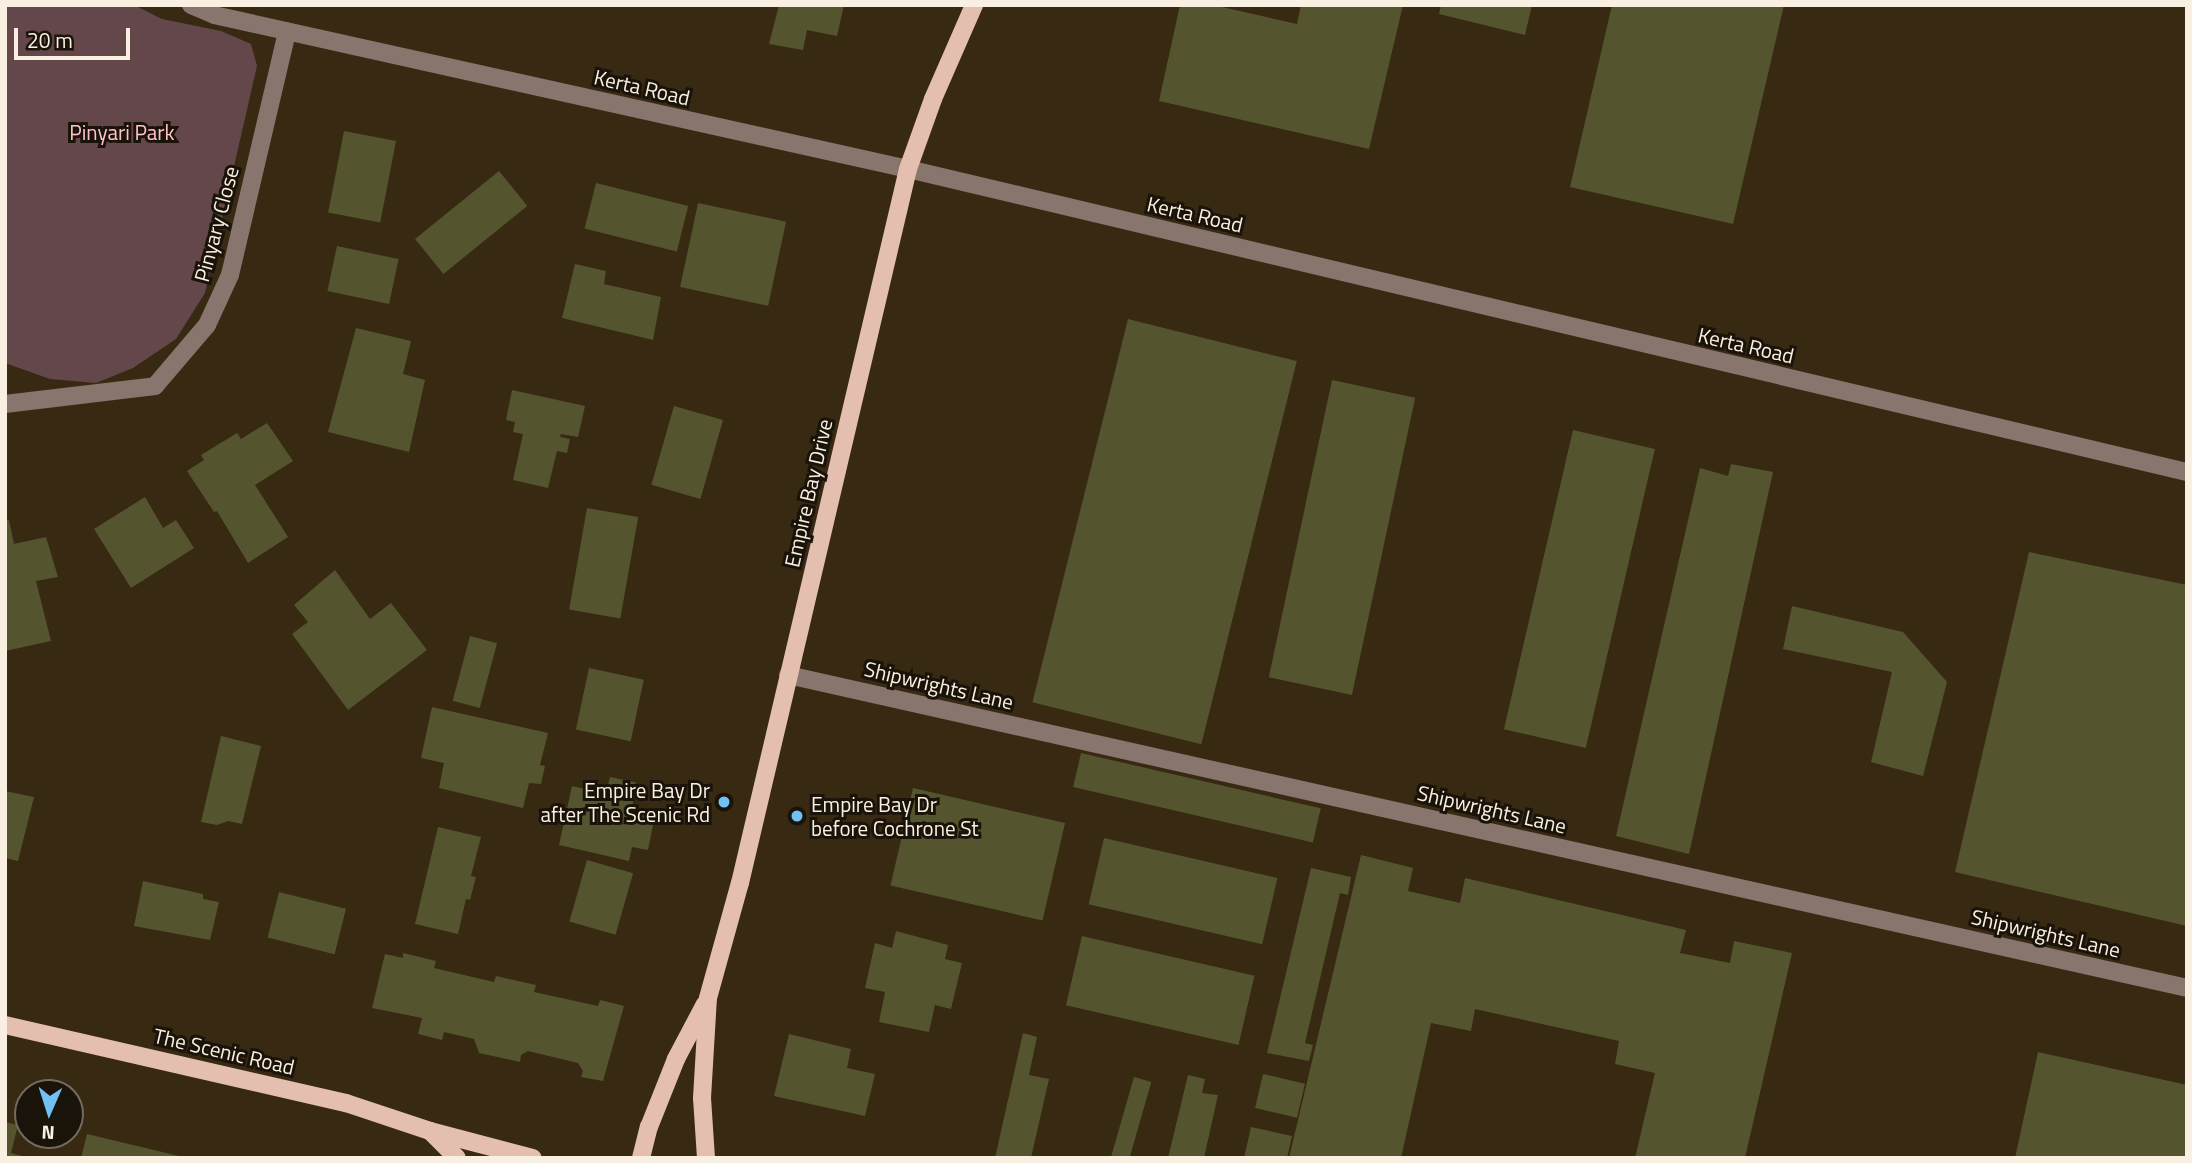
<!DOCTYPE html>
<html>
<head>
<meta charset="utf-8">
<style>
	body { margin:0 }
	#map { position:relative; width:2192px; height:1163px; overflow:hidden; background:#382912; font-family:"Titillium Web",sans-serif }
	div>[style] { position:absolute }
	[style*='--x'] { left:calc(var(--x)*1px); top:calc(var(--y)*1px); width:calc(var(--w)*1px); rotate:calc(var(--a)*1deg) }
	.green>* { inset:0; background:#63474a }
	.building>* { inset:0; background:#54552e; transform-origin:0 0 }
	.minor>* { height:18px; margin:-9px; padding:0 9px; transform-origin:9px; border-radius:9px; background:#88756e }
	.major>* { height:18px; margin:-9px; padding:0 9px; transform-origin:9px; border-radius:9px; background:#e4beaf }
	.dots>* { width:19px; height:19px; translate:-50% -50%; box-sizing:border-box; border:4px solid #1a1309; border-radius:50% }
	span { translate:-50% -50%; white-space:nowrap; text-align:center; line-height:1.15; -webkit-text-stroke:6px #1a1309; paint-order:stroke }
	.street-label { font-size:21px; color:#faf0e2 }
	.park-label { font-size:21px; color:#ffc2c9 }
	.poi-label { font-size:21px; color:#faf0e2 }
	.right { translate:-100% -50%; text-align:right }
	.left { translate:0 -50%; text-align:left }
	.frame { position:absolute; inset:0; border:7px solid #faf0e2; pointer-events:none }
	.north { position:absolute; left:14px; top:1079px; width:70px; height:70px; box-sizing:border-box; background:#1a1309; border:2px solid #746b60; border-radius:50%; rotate:183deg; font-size:19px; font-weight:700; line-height:28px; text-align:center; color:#faf0e2 }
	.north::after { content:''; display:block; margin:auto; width:24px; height:32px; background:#71c1f5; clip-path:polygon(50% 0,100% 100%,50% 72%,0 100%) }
	.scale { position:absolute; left:14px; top:28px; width:116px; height:32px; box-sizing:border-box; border:4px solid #faf0e2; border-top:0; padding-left:9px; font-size:21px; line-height:24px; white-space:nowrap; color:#faf0e2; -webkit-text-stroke:5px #1a1309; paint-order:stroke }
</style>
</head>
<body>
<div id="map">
	<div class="green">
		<i style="clip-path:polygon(5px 5px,134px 5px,162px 19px,221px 31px,251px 44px,257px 66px,205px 293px,176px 339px,133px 368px,96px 383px,50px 379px,5px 363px)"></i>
	</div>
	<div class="building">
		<i style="clip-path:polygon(779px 5px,844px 5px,837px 36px,807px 30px,803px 50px,769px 44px)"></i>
		<i style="clip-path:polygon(1180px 5px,1213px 5px,1297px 24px,1301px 5px,1403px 5px,1369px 149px,1159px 101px)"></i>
		<i style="clip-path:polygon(1441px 5px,1532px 5px,1525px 35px,1439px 14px)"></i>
		<i style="clip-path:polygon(1612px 5px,1784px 5px,1733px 224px,1570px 187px)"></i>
		<i style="left:344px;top:131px;width:53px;height:83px;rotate:11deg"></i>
		<i style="left:499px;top:171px;width:45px;height:108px;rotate:51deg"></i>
		<i style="left:596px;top:183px;width:95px;height:47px;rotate:14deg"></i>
		<i style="left:698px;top:203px;width:90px;height:86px;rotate:12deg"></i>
		<i style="left:337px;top:246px;width:63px;height:46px;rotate:12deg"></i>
		<i style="clip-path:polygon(575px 264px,606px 271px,604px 284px,661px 297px,653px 340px,562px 318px)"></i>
		<i style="left:1128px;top:319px;width:174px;height:395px;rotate:14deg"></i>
		<i style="clip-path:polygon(356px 328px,411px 341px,403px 374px,425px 380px,409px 452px,328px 432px)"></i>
		<i style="left:1332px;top:380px;width:85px;height:304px;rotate:12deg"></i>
		<i style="clip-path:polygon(512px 390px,585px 406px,578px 437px,561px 434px,560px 437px,570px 439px,567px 453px,557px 451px,548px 488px,513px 480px,523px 434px,513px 432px,515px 422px,506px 420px)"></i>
		<i style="left:674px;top:406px;width:51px;height:82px;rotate:16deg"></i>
		<i style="clip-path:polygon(267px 423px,293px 461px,255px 485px,288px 537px,248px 563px,217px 511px,214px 512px,187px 471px,204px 460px,201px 455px,237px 433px,241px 439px)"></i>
		<i style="left:1573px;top:430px;width:84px;height:307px;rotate:13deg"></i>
		<i style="clip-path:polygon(1731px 464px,1773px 472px,1689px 854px,1616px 836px,1700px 468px,1728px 476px)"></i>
		<i style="clip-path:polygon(145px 497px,163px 528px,176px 520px,194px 548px,131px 588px,94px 529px)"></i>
		<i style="left:587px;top:508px;width:52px;height:103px;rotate:10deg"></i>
		<i style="clip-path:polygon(9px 520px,14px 544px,46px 537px,58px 577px,36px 581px,51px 641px,5px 651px,5px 521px)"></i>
		<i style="clip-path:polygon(2029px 552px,2187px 585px,2187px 926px,1955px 872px)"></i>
		<i style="clip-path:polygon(335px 570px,370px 619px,391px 603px,427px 650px,348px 710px,292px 634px,308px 622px,294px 605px)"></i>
		<i style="clip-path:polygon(1792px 606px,1903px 632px,1947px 682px,1923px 776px,1871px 762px,1892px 672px,1783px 649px)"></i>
		<i style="left:470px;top:636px;width:28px;height:67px;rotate:15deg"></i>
		<i style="left:589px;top:668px;width:56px;height:63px;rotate:12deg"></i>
		<i style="clip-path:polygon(432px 707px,548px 733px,540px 765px,545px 766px,541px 784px,529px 783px,523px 808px,439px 788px,444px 763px,421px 758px)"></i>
		<i style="clip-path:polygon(221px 736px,261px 746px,242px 824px,228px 821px,217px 825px,201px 822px)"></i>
		<i style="left:1081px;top:753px;width:246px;height:35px;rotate:13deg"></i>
		<i style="clip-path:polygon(610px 777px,638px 783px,631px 810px,655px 815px,648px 850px,632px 847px,629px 861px,559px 845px,572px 786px,606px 794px)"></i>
		<i style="left:913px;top:788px;width:156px;height:100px;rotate:13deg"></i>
		<i style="clip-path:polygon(5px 791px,34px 797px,18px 861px,5px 858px)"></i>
		<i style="clip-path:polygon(438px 827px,481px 837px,471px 876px,476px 877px,470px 900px,466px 899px,458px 934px,415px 924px)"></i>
		<i style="left:1104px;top:838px;width:178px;height:68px;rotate:13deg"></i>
		<i style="clip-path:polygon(1361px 855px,1413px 868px,1408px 891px,1460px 903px,1465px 878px,1686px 930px,1680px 953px,1730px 963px,1734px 941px,1792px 953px,1745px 1158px,1635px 1158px,1655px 1073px,1615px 1064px,1619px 1041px,1475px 1009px,1471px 1031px,1431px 1023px,1401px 1158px,1289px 1158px)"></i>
		<i style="left:587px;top:860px;width:48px;height:64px;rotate:16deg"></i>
		<i style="clip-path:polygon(1311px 868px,1351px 877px,1348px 895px,1340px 893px,1305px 1043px,1313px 1045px,1309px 1061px,1267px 1053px)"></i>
		<i style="clip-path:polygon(143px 881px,203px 894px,203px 899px,219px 902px,210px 940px,134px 926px)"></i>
		<i style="left:279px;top:892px;width:69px;height:47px;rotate:14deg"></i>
		<i style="clip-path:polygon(896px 931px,948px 945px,945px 959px,962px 963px,951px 1009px,935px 1005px,929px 1032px,879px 1022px,885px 992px,865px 988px,875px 943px,892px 948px)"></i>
		<i style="left:1082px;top:936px;width:177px;height:71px;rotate:13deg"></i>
		<i style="clip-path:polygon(403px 953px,436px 961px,434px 968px,494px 982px,496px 976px,536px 985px,534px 992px,598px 1006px,600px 1000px,624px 1006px,603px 1081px,581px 1077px,583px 1071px,578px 1063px,528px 1051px,521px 1055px,520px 1062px,479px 1053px,474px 1039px,444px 1032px,442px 1040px,418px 1034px,422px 1018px,372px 1008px,385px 954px,403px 958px)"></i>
		<i style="clip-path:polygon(1023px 1033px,1037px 1037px,1029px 1075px,1049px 1079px,1031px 1158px,995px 1158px)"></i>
		<i style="clip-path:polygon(789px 1034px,851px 1049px,847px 1068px,875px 1074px,865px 1116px,774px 1096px)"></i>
		<i style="clip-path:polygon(2038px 1052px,2187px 1085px,2187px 1158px,2015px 1158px)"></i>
		<i style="left:1263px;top:1074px;width:43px;height:35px;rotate:13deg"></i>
		<i style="clip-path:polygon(1188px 1075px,1205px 1079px,1202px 1093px,1218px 1095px,1204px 1158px,1168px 1158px)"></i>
		<i style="left:1134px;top:1077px;width:18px;height:83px;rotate:16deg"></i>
		<i style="clip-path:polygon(5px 1122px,18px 1125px,11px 1153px,30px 1158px,5px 1158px)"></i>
		<i style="clip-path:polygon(1251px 1127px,1292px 1136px,1287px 1158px,1244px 1158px)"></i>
		<i style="clip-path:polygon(87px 1134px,183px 1157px,183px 1158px,81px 1158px)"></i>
	</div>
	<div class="minor">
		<i style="--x:191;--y:5;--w:25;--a:23"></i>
		<i style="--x:214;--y:15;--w:711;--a:12.51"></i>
		<i style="--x:908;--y:169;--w:1314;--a:13.33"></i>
		<i style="--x:5;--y:404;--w:151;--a:-6.8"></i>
		<i style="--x:155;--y:386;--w:80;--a:-49.6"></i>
		<i style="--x:207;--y:325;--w:55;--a:-65.3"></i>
		<i style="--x:230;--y:275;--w:250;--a:-76.8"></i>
		<i style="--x:788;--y:675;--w:1434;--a:12.61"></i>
	</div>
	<div class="major">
		<i style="--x:5;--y:1025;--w:350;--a:12.9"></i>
		<i style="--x:346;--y:1103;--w:89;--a:18.4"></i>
		<i style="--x:430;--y:1131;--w:106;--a:14.7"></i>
		<i style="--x:430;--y:1131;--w:38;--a:45"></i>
		<i style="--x:641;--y:1158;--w:32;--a:-76"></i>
		<i style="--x:649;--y:1127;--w:73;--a:-68.3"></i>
		<i style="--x:676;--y:1059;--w:62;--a:-62.2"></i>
		<i style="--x:706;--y:1158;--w:60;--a:-93.8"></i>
		<i style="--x:702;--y:1098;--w:100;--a:-86.6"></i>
		<i style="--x:708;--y:998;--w:119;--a:-74.5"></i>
		<i style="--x:740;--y:883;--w:733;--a:-76.76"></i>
		<i style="--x:908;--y:169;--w:74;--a:-70.3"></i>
		<i style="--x:933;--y:99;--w:103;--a:-66.4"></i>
	</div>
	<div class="dots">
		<i style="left:724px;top:802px;background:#71c1f5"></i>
		<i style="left:797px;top:816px;background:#71c1f5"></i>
	</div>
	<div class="street-label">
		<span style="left:642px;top:87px;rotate:13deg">Kerta Road</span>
		<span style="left:1195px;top:214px;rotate:13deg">Kerta Road</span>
		<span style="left:216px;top:224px;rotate:-75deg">Pinyary Close</span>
		<span style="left:1746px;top:345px;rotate:13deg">Kerta Road</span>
		<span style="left:808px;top:493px;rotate:-77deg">Empire Bay Drive</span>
		<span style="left:939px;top:685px;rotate:13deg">Shipwrights Lane</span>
		<span style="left:1492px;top:809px;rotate:13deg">Shipwrights Lane</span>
		<span style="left:2046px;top:933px;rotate:13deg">Shipwrights Lane</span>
		<span style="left:224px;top:1051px;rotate:13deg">The Scenic Road</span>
	</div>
	<div class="park-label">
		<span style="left:122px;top:132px">Pinyari Park</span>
	</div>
	<div class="poi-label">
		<span class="right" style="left:710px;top:802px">Empire Bay Dr<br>after The Scenic Rd</span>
		<span class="left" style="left:811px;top:816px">Empire Bay Dr<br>before Cochrone St</span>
	</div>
	<div class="frame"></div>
	<div class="north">N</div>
	<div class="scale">20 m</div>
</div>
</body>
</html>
